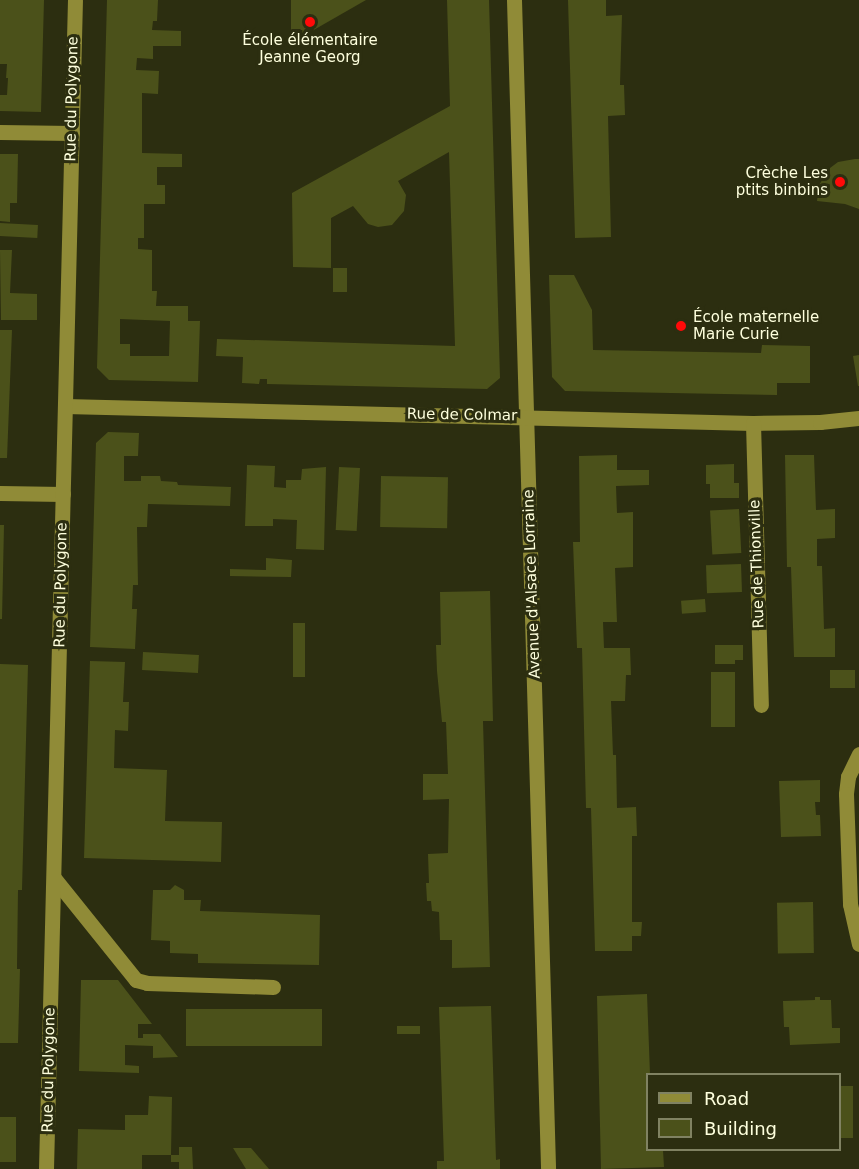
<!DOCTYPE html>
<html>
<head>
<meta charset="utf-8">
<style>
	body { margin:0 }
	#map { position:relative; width:859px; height:1169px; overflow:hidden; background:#2c2e10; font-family:"DejaVu Sans",sans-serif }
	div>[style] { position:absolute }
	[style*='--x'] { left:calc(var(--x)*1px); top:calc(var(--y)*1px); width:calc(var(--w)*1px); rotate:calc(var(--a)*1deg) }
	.building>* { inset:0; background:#4b511a; transform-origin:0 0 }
	.minor>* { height:15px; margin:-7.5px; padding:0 7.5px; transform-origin:7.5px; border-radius:7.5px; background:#908b37 }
	.dots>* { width:16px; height:16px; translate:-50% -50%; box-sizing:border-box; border:3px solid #2c2e10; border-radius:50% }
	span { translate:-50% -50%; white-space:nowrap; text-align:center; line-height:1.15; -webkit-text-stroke:6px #2c2e10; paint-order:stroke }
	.poi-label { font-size:15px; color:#feffdd }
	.right { translate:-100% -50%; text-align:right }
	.left { translate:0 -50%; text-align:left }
	.street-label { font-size:15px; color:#feffdd }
	.legend { position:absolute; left:646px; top:1073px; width:195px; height:78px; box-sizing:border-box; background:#2c2e10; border:2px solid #808262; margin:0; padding:8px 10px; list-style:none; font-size:18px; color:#feffdd }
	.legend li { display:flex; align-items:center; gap:12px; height:30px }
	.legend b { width:30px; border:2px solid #808262 }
</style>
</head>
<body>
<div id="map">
	<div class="building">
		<i style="clip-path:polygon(0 0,44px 0,41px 112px,0 111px,0 95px,7px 95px,8px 78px,6px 78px,7px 64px,0 64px)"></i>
		<i style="clip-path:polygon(evenodd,107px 0,158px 0,157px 21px,153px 21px,152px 30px,181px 31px,181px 46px,153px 46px,153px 59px,137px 58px,136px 70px,159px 71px,158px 94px,142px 93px,142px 153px,182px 154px,182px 167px,157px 167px,157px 185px,165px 185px,165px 204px,144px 204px,144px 238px,138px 238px,138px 249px,152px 250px,152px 291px,157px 291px,156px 306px,188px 306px,188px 321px,200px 321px,198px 382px,109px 380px,97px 368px,107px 0,120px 319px,170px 321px,169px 356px,130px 356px,130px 344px,120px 344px,120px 319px)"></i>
		<i style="clip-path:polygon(291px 0,366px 0,291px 43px)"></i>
		<i style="clip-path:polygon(447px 0,489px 0,500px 378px,487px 389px,267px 384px,267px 379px,260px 379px,259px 384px,242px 383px,243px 357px,216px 356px,217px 339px,455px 346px,449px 152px,398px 181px,406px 195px,404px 211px,392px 225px,378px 227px,368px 224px,353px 206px,331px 218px,331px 268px,293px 267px,292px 193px,450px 106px)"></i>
		<i style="clip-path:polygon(568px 0,606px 0,606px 16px,622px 15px,620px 85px,624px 85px,625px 115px,608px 116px,611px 237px,575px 238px)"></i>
		<i style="clip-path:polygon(0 154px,18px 154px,17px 203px,10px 203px,10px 222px,0 221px)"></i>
		<i style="clip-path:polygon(855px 159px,859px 159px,859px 209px,845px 204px,817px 201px,819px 185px,830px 168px,838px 162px)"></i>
		<i style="left:0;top:223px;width:38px;height:13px;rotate:3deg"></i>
		<i style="clip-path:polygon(0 250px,12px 250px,10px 293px,37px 294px,37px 320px,1px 320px)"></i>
		<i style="left:333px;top:268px;width:14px;height:24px"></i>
		<i style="clip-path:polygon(549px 275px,574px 275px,592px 310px,593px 350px,761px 353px,762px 345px,810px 346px,810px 383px,777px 383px,777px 395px,565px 391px,552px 377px)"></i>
		<i style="clip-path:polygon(0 330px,12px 330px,7px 458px,0 458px)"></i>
		<i style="clip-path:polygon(859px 355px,859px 386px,858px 386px,853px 356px)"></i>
		<i style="clip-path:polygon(108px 432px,139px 433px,138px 456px,124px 456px,124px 481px,141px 481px,141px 476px,160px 476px,161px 481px,177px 482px,178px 485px,231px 487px,230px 506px,148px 504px,147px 527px,137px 527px,138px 585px,133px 585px,132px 609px,137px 609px,135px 649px,90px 647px,96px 443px)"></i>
		<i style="clip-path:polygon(617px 455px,617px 470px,649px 470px,649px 485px,616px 486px,617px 513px,633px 512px,633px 567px,615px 568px,617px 622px,603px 622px,604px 648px,630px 648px,631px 675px,626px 675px,625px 701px,611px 701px,613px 755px,616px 755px,617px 808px,636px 807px,637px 836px,632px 836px,632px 922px,642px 922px,641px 936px,632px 936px,632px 951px,595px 951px,591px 808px,586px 808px,582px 648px,577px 648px,573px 542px,580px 542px,579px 456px)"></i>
		<i style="clip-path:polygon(785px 455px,814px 455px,816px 510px,835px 509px,835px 538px,817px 539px,817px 566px,822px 566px,824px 629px,835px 628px,835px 657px,794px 657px,791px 567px,787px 567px)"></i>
		<i style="clip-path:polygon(734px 464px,734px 483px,739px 483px,739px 498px,710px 498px,710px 484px,706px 484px,706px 465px)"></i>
		<i style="clip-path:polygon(247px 465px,275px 466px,274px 487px,286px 488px,286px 480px,301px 480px,302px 469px,326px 467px,324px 550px,296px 549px,297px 520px,273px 519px,273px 526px,245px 526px)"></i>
		<i style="left:339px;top:467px;width:21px;height:63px;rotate:3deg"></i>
		<i style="left:381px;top:476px;width:67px;height:51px;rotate:1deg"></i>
		<i style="left:739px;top:509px;width:44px;height:29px;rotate:87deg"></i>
		<i style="clip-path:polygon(0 525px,4px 525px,2px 619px,0 619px)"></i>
		<i style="clip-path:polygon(266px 558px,292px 560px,291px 577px,230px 576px,230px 569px,266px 570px)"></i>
		<i style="left:741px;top:564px;width:28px;height:35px;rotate:88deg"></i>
		<i style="clip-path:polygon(490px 591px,493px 721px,483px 721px,490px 967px,452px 968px,452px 940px,440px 940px,439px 912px,432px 911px,431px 901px,427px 901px,426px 883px,429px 883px,428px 854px,448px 853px,449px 799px,423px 800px,423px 774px,448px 774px,446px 722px,442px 722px,437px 671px,436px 645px,441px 645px,440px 592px)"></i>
		<i style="left:705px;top:599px;width:13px;height:24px;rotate:86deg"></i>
		<i style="left:293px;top:623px;width:12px;height:54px"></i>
		<i style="clip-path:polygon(715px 645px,743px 645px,743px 660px,735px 660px,735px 664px,715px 664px)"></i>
		<i style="left:143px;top:652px;width:56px;height:18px;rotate:3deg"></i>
		<i style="clip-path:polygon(90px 661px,125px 662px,123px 702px,129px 702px,128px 731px,115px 730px,114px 768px,167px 770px,165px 821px,222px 822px,221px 862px,84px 858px)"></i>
		<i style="clip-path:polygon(0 664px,28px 665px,22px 890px,18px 890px,17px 966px,17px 969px,20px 969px,18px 1043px,0 1043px)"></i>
		<i style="left:830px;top:670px;width:25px;height:18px"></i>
		<i style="left:711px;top:672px;width:24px;height:55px"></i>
		<i style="clip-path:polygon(820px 780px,820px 802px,815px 802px,816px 815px,820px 815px,821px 836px,781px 837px,779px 781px)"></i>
		<i style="clip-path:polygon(175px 885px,184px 890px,184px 900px,201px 900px,200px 911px,320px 915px,319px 965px,198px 963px,198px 954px,170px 953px,170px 941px,151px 940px,153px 890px,170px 890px)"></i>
		<i style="left:813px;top:902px;width:51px;height:36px;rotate:89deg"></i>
		<i style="clip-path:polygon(81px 980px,118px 980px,152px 1024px,138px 1024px,138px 1038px,143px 1038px,143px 1034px,160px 1034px,178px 1057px,153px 1058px,153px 1046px,125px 1045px,125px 1065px,139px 1066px,139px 1073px,79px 1071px)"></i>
		<i style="clip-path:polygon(647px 994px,650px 1074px,648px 1150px,663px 1150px,664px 1167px,601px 1169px,597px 996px)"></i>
		<i style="clip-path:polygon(815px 997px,820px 997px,820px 1000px,831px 1000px,832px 1028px,840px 1028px,840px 1043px,790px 1045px,789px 1027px,784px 1027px,783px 1001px,815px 1000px)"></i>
		<i style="clip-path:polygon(491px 1006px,496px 1160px,500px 1159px,500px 1169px,437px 1169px,437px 1161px,444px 1161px,439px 1007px)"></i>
		<i style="left:186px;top:1009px;width:136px;height:37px"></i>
		<i style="left:397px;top:1026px;width:23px;height:8px"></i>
		<i style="left:840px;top:1086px;width:13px;height:52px"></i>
		<i style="clip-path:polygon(149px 1096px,172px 1097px,171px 1155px,142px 1155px,142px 1169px,77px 1169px,78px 1129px,125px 1130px,125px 1115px,148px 1115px)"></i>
		<i style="left:0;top:1117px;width:16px;height:45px"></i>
		<i style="clip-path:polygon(179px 1147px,192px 1147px,193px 1169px,179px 1169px,179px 1162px,171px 1162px,171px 1155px,179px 1155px)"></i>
		<i style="clip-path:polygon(233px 1148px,251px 1148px,269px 1169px,246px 1169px)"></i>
	</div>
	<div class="minor">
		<i style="--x:514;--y:0;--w:1169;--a:88.33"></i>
		<i style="--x:0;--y:132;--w:72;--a:0.8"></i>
		<i style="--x:65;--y:406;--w:688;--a:1.42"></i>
		<i style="--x:753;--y:423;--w:67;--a:-0.9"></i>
		<i style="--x:820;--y:422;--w:39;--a:-6"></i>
		<i style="--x:753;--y:423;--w:282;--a:88.4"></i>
		<i style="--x:0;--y:493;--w:63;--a:0.9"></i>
		<i style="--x:859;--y:754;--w:25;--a:116"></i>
		<i style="--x:848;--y:777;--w:17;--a:97"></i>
		<i style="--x:846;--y:794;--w:110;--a:87.9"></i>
		<i style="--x:850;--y:904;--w:41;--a:77.3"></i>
		<i style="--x:54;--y:878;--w:131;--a:51.2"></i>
		<i style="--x:136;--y:980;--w:11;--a:15"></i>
		<i style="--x:147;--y:983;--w:126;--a:1.8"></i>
		<i style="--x:46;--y:1169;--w:1169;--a:-88.58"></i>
	</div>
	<div class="dots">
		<i style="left:310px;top:22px;background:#ff0a09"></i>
		<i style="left:840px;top:182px;background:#ff0a09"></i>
		<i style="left:681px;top:326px;background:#ff0a09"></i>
	</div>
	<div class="poi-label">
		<span style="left:310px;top:49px">École élémentaire<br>Jeanne Georg</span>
		<span class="right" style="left:828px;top:182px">Crèche Les<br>ptits binbins</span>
		<span class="left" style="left:693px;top:326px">École maternelle<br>Marie Curie</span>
	</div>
	<div class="street-label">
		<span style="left:72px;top:99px;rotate:-89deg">Rue du Polygone</span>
		<span style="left:462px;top:415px;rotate:1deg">Rue de Colmar</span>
		<span style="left:757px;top:564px;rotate:-92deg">Rue de Thionville</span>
		<span style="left:532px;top:584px;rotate:-92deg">Avenue d'Alsace Lorraine</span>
		<span style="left:61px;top:585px;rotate:-89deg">Rue du Polygone</span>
		<span style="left:49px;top:1070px;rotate:-89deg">Rue du Polygone</span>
	</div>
	<ul class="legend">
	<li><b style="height:8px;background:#908b37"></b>Road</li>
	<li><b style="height:16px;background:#4b511a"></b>Building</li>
	</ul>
</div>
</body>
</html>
